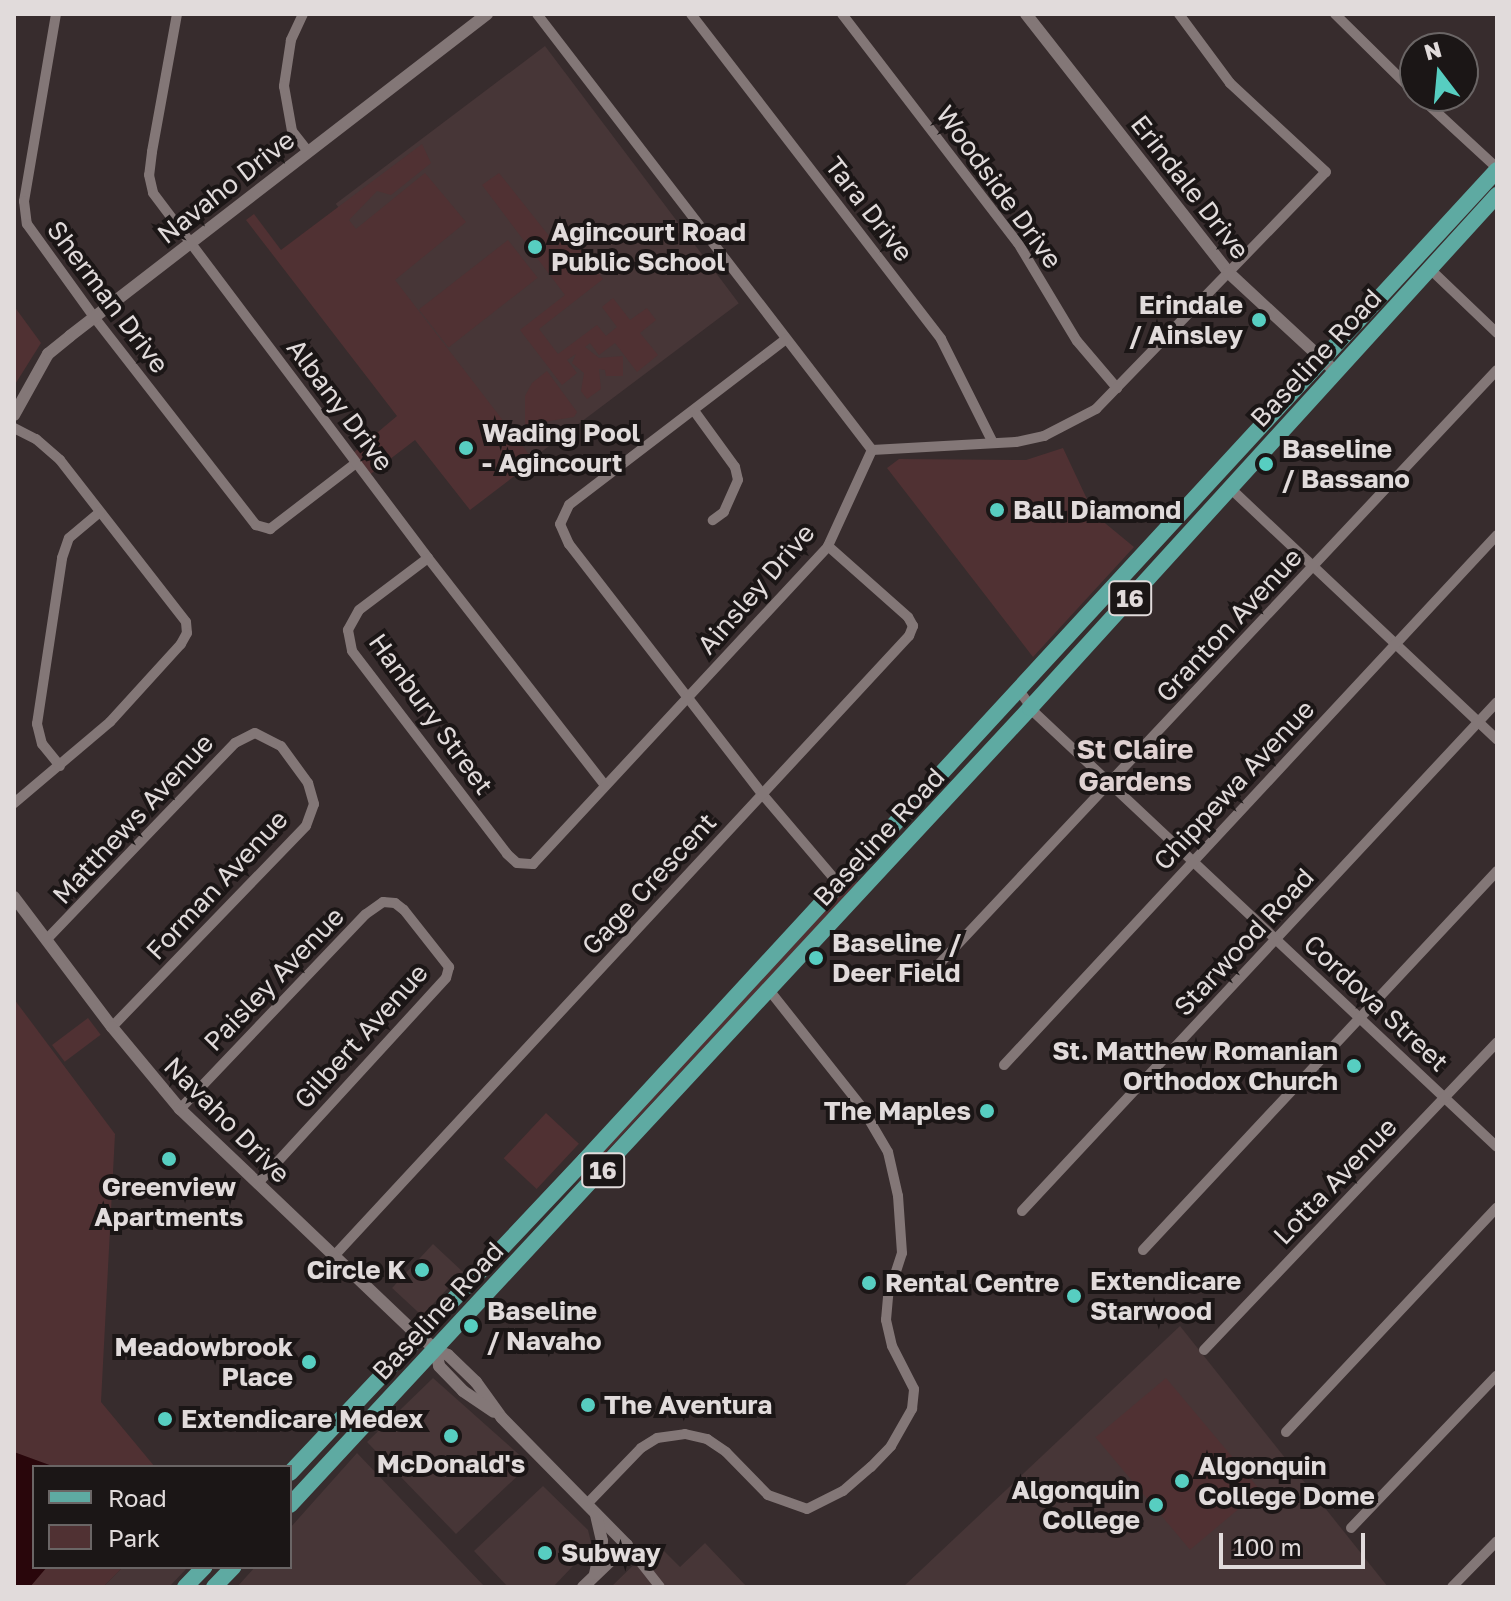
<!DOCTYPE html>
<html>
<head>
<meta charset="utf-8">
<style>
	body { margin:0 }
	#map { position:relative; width:1511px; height:1601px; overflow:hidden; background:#372c2d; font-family:"Golos Text",sans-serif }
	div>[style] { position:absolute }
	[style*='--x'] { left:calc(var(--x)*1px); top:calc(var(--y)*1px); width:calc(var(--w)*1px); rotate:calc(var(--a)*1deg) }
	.built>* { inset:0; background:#473637; transform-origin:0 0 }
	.green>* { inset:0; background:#503133; transform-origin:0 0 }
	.water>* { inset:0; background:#29060b }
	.minor>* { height:10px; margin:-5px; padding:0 5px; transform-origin:5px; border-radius:5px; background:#837777 }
	.tertiary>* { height:12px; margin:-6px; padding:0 6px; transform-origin:6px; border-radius:6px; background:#837777 }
	.primary>* { height:16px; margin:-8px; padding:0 8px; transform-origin:8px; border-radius:8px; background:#5eaaa2 }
	.dots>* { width:22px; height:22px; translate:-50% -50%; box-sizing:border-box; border:4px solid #1b1616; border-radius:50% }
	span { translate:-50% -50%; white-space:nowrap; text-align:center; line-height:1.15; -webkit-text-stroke:8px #1b1616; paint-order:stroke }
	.shield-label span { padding:2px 6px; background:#1b1616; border:2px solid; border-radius:6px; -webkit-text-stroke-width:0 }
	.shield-label { font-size:24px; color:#e1dbdb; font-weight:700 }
	.street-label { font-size:26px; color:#e1dbdb }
	.poi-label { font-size:26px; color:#e1dbdb; font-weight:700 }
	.left { translate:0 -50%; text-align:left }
	.right { translate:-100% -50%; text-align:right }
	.neighbourhood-label { font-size:28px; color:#dfd1d1; font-weight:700 }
	.frame { position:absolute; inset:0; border:16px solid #e1dbdb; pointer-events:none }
	.legend { position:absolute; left:32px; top:1465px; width:260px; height:104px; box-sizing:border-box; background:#1b1616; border:2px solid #6a6565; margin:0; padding:10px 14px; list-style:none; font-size:24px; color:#e1dbdb }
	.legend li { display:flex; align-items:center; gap:16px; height:40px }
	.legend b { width:40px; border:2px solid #6a6565 }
	.north { position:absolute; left:1399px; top:32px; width:80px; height:80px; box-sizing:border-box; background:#1b1616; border:2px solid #6a6565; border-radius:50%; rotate:344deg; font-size:22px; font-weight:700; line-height:32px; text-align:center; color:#e1dbdb }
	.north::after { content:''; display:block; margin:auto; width:28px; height:36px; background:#57cec1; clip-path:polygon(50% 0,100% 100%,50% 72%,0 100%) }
	.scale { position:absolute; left:1219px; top:1533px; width:146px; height:36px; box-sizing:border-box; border:4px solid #e1dbdb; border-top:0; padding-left:10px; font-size:24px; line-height:28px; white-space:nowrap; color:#e1dbdb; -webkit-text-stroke:6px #1b1616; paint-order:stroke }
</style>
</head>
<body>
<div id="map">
	<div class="built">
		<i style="left:545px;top:46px;width:322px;height:262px;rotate:53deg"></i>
		<i style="left:433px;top:1244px;width:41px;height:60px;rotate:43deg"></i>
		<i style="clip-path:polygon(1180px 1326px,1388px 1587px,903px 1587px)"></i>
		<i style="clip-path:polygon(433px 1378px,524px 1459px,527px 1467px,456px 1534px,367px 1442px)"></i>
		<i style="clip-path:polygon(357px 1453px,485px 1587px,237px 1587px,255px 1567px,290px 1567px,290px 1528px)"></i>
		<i style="clip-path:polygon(543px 1486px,588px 1530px,592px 1546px,553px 1587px,508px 1587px,474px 1551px)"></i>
		<i style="clip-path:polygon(656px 1543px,680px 1567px,705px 1543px,747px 1587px,611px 1587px)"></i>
		<i style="clip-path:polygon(123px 1567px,188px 1567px,169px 1587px,103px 1587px)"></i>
	</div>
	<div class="green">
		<i style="clip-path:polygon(422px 144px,431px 163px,391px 195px,377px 191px,349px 220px,356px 229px,425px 173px,466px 222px,395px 280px,534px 461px,470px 510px,415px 440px,368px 476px,353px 453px,397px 416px,246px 220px,254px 214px,281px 250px)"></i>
		<i style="clip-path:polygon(499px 173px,557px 246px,570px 235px,603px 279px,539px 329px,558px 354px,597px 325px,606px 336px,617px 327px,602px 307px,613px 298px,630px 320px,647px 308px,656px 320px,640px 333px,658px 355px,637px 372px,615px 343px,599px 355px,590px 343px,585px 347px,599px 358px,623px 356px,623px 376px,606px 376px,605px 370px,599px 369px,601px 389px,587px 399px,581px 391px,584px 373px,572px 363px,576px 354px,567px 360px,577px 373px,562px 385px,520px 330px,565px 295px,482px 185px)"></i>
		<i style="left:508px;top:240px;width:48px;height:113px;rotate:52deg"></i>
		<i style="clip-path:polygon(14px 306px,41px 343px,14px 386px)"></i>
		<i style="clip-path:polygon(547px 371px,577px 412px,574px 417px,525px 425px,525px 396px,532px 383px)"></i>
		<i style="clip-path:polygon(1063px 448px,1094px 514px,1134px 547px,1033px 657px,887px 468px,899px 459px,1026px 460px)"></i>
		<i style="clip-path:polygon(853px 878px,858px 883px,576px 1184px,590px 1164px)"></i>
		<i style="clip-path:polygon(14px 999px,115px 1134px,101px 1402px,155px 1467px,34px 1467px,34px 1567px,123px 1567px,103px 1587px,14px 1587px)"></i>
		<i style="left:88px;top:1018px;width:21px;height:45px;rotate:53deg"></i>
		<i style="left:546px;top:1113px;width:45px;height:62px;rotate:43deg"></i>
		<i style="left:1166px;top:1378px;width:147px;height:92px;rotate:50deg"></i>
	</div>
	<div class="water">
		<i style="clip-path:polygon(14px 1452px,55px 1467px,34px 1467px,34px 1567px,47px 1567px,30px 1587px,14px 1587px)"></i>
	</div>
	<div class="minor">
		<i style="--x:56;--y:14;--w:190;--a:99.7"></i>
		<i style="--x:24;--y:201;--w:23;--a:83"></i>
		<i style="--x:27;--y:224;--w:115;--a:54.2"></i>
		<i style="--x:94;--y:317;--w:264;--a:52.1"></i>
		<i style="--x:256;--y:525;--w:15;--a:16"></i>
		<i style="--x:270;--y:529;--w:108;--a:-37.5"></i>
		<i style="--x:177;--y:14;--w:140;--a:100.3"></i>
		<i style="--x:152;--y:152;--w:23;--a:97"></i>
		<i style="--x:149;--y:175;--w:18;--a:77"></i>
		<i style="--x:153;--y:193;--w:457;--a:53"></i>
		<i style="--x:428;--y:558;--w:288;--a:52.1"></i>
		<i style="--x:303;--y:14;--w:29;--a:115"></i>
		<i style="--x:291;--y:40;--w:47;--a:98.7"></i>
		<i style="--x:284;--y:86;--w:46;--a:79.9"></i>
		<i style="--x:292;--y:131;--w:24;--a:52"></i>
		<i style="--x:537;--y:14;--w:550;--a:52.46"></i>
		<i style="--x:691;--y:14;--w:410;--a:52.4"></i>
		<i style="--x:941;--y:339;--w:116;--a:63.4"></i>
		<i style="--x:842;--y:14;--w:289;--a:52.5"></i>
		<i style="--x:1018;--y:243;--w:114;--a:59"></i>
		<i style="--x:1077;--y:341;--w:62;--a:49.6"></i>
		<i style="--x:1335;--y:14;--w:112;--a:44.6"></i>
		<i style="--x:1419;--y:96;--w:106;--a:42.7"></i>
		<i style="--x:1430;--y:269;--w:93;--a:43.7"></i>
		<i style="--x:786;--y:339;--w:273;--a:142.6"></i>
		<i style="--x:569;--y:505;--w:21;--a:115"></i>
		<i style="--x:560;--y:524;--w:22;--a:66"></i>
		<i style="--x:569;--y:544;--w:317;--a:52.3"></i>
		<i style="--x:763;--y:795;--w:116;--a:49.6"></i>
		<i style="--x:695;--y:412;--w:68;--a:54"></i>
		<i style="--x:735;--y:467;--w:13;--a:77"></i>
		<i style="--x:738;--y:480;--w:35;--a:114"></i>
		<i style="--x:724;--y:512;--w:14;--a:144"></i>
		<i style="--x:14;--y:428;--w:25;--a:27"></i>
		<i style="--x:36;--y:439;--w:32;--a:41"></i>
		<i style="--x:60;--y:460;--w:205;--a:52.1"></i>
		<i style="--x:186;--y:622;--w:11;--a:85"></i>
		<i style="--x:187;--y:633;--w:13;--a:119"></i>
		<i style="--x:181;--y:644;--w:105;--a:132.3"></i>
		<i style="--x:110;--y:722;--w:126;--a:139.8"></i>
		<i style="--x:872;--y:450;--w:144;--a:-3.2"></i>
		<i style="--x:1016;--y:442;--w:29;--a:-12"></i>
		<i style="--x:1044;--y:436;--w:59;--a:-27.4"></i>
		<i style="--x:1096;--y:409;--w:330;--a:-45.9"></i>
		<i style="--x:1326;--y:172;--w:131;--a:-137.2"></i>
		<i style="--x:1230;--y:83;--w:86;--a:-126.5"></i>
		<i style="--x:1230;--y:488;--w:367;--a:43.3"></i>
		<i style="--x:428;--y:558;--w:86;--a:143"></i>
		<i style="--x:359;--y:610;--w:23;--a:119"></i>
		<i style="--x:348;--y:630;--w:21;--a:79"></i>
		<i style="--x:352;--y:651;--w:255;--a:52.6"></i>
		<i style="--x:507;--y:854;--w:13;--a:42"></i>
		<i style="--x:517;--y:863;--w:16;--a:4"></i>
		<i style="--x:533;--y:864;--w:434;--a:-47.1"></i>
		<i style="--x:828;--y:546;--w:106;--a:-65.4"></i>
		<i style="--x:1019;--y:690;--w:29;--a:55"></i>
		<i style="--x:1036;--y:714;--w:632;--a:43.21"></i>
		<i style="--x:60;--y:766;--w:28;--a:-129"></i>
		<i style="--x:42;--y:744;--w:21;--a:-104"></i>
		<i style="--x:37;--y:724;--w:168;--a:-81.4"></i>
		<i style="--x:62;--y:558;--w:21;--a:-71"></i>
		<i style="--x:69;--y:538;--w:40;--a:-40"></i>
		<i style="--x:47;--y:939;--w:272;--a:-46.2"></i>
		<i style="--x:235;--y:743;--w:22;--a:-27"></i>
		<i style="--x:255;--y:733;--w:29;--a:27"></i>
		<i style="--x:281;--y:746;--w:46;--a:53.9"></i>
		<i style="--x:308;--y:783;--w:22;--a:74"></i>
		<i style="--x:314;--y:804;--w:23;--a:110"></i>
		<i style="--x:306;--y:826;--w:279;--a:134"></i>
		<i style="--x:926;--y:978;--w:834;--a:-46.8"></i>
		<i style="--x:1004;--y:1065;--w:724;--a:-47.07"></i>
		<i style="--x:180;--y:1109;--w:269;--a:-46.4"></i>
		<i style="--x:366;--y:914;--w:21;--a:-35"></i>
		<i style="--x:383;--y:902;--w:12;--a:5"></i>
		<i style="--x:395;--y:903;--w:11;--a:38"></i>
		<i style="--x:404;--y:910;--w:73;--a:51.7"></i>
		<i style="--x:449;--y:967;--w:11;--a:105"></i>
		<i style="--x:446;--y:978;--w:278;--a:132.5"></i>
		<i style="--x:1022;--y:1211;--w:696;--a:-46.98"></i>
		<i style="--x:1143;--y:1250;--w:519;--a:-46.95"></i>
		<i style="--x:334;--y:1256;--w:846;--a:-47.16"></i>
		<i style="--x:909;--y:636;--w:11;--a:-68"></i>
		<i style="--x:913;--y:626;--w:10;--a:-119"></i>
		<i style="--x:908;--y:617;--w:107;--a:-138.4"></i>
		<i style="--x:1204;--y:1350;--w:425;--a:-46.4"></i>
		<i style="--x:1286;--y:1432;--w:308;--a:-46.8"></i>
		<i style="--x:587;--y:1504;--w:78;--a:-46"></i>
		<i style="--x:641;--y:1448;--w:19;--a:-32"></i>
		<i style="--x:657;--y:1438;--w:28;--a:-8"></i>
		<i style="--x:685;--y:1434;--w:23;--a:13"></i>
		<i style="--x:707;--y:1439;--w:23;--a:34"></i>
		<i style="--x:726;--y:1452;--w:60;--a:45.7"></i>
		<i style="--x:768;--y:1495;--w:41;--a:19.7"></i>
		<i style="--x:807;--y:1509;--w:40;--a:-26.6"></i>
		<i style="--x:843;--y:1491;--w:37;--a:-41"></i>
		<i style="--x:871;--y:1467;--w:29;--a:-46"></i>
		<i style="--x:891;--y:1446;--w:43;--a:-60.4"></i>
		<i style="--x:912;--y:1409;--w:20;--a:-84"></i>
		<i style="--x:914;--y:1389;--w:48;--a:-117.1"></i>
		<i style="--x:892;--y:1346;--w:27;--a:-103"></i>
		<i style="--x:886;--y:1320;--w:24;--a:-85"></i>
		<i style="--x:888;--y:1296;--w:45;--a:-72"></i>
		<i style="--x:902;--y:1253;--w:57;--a:-94"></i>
		<i style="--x:898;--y:1196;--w:45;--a:-102.8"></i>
		<i style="--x:888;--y:1152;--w:53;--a:-120.4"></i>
		<i style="--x:861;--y:1106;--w:148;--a:-128.4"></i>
		<i style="--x:1351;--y:1528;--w:211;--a:-46.3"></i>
		<i style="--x:627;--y:1545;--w:53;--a:51.8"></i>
		<i style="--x:1452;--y:1587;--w:64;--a:-45.6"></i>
	</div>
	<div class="tertiary">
		<i style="--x:1026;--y:14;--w:329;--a:51.9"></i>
		<i style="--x:1229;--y:273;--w:146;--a:42.8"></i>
		<i style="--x:14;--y:415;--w:70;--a:-60.9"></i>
		<i style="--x:48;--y:354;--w:28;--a:-39"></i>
		<i style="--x:70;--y:336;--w:527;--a:-37.67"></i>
		<i style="--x:14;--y:897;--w:163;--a:53"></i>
		<i style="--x:112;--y:1027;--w:107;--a:50.3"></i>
		<i style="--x:180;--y:1109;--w:318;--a:43.6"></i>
		<i style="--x:410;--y:1328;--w:34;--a:40"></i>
		<i style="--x:436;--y:1350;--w:13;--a:23"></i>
		<i style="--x:448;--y:1355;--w:39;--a:44"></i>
		<i style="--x:476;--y:1382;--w:44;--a:54.2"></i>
		<i style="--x:502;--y:1418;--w:178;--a:45.5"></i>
		<i style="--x:627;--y:1545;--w:61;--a:136.3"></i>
		<i style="--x:436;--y:1350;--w:16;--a:79"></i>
		<i style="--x:439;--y:1366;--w:35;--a:46"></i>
		<i style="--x:463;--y:1391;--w:37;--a:34"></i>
		<i style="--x:595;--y:1574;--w:34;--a:-78"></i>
		<i style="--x:602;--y:1541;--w:28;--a:-103"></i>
	</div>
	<div class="primary">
		<i style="--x:290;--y:1473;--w:430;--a:-46.7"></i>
		<i style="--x:585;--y:1160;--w:1346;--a:-47.35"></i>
		<i style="--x:290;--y:1505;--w:1088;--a:-47.12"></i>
		<i style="--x:1030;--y:708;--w:694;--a:-47.69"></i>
		<i style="--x:185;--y:1587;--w:28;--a:-46"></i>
		<i style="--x:214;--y:1587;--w:28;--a:-46"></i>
	</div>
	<div class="dots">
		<i style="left:535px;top:247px;background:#57cec1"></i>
		<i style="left:1259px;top:320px;background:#57cec1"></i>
		<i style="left:466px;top:448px;background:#57cec1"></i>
		<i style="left:1266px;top:464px;background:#57cec1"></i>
		<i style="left:997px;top:510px;background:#57cec1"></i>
		<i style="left:816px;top:958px;background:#57cec1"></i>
		<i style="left:1354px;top:1066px;background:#57cec1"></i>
		<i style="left:987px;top:1111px;background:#57cec1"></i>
		<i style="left:169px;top:1159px;background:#57cec1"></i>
		<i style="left:422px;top:1270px;background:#57cec1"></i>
		<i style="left:869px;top:1283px;background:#57cec1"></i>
		<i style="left:1074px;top:1296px;background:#57cec1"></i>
		<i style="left:471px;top:1326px;background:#57cec1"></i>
		<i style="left:309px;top:1362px;background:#57cec1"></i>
		<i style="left:588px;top:1405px;background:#57cec1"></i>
		<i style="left:165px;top:1419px;background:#57cec1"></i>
		<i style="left:451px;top:1436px;background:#57cec1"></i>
		<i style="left:1182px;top:1481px;background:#57cec1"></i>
		<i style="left:1156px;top:1505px;background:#57cec1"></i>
		<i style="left:545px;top:1553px;background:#57cec1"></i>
	</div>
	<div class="shield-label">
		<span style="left:1130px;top:598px">16</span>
		<span style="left:603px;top:1170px">16</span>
	</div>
	<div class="street-label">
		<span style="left:226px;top:187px;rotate:-38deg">Navaho Drive</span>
		<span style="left:999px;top:187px;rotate:54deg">Woodside Drive</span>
		<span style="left:1190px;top:187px;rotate:52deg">Erindale Drive</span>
		<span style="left:869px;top:209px;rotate:52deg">Tara Drive</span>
		<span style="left:108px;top:297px;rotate:53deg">Sherman Drive</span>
		<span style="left:1316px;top:358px;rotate:-47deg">Baseline Road</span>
		<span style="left:340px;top:405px;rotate:53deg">Albany Drive</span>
		<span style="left:756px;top:589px;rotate:-49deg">Ainsley Drive</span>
		<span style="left:1229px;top:625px;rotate:-47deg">Granton Avenue</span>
		<span style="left:431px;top:714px;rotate:54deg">Hanbury Street</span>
		<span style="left:1234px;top:785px;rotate:-47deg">Chippewa Avenue</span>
		<span style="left:133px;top:819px;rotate:-47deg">Matthews Avenue</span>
		<span style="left:879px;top:837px;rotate:-47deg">Baseline Road</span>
		<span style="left:649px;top:884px;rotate:-47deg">Gage Crescent</span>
		<span style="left:217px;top:885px;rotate:-47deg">Forman Avenue</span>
		<span style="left:1244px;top:942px;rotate:-47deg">Starwood Road</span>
		<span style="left:274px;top:979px;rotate:-46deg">Paisley Avenue</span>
		<span style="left:1376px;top:1003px;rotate:43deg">Cordova Street</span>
		<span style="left:361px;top:1036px;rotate:-48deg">Gilbert Avenue</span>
		<span style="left:227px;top:1120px;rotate:45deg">Navaho Drive</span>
		<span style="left:1335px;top:1181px;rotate:-46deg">Lotta Avenue</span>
		<span style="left:438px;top:1311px;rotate:-47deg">Baseline Road</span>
	</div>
	<div class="poi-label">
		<span class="left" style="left:551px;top:247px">Agincourt Road<br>Public School</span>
		<span class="right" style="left:1243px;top:320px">Erindale<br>/ Ainsley</span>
		<span class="left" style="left:482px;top:448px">Wading Pool<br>- Agincourt</span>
		<span class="left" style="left:1282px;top:464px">Baseline<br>/ Bassano</span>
		<span class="left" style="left:1013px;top:510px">Ball Diamond</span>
		<span class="left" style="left:832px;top:958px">Baseline /<br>Deer Field</span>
		<span class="right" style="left:1338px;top:1066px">St. Matthew Romanian<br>Orthodox Church</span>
		<span class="right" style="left:971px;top:1111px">The Maples</span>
		<span style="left:169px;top:1202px">Greenview<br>Apartments</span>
		<span class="right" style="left:406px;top:1270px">Circle K</span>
		<span class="left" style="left:1090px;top:1296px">Extendicare<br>Starwood</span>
		<span class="left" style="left:885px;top:1283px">Rental Centre</span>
		<span class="left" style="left:487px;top:1326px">Baseline<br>/ Navaho</span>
		<span class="right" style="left:293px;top:1362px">Meadowbrook<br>Place</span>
		<span class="left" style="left:604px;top:1405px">The Aventura</span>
		<span class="left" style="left:181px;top:1419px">Extendicare Medex</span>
		<span style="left:451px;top:1464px">McDonald's</span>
		<span class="left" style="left:1198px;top:1481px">Algonquin<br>College Dome</span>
		<span class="right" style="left:1140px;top:1505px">Algonquin<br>College</span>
		<span class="left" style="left:561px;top:1553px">Subway</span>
	</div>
	<div class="neighbourhood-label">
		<span style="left:1135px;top:765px">St Claire<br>Gardens</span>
	</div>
	<div class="frame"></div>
	<ul class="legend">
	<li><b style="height:10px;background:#5eaaa2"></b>Road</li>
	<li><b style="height:22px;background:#503133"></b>Park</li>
	</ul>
	<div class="north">N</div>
	<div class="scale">100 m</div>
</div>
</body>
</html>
